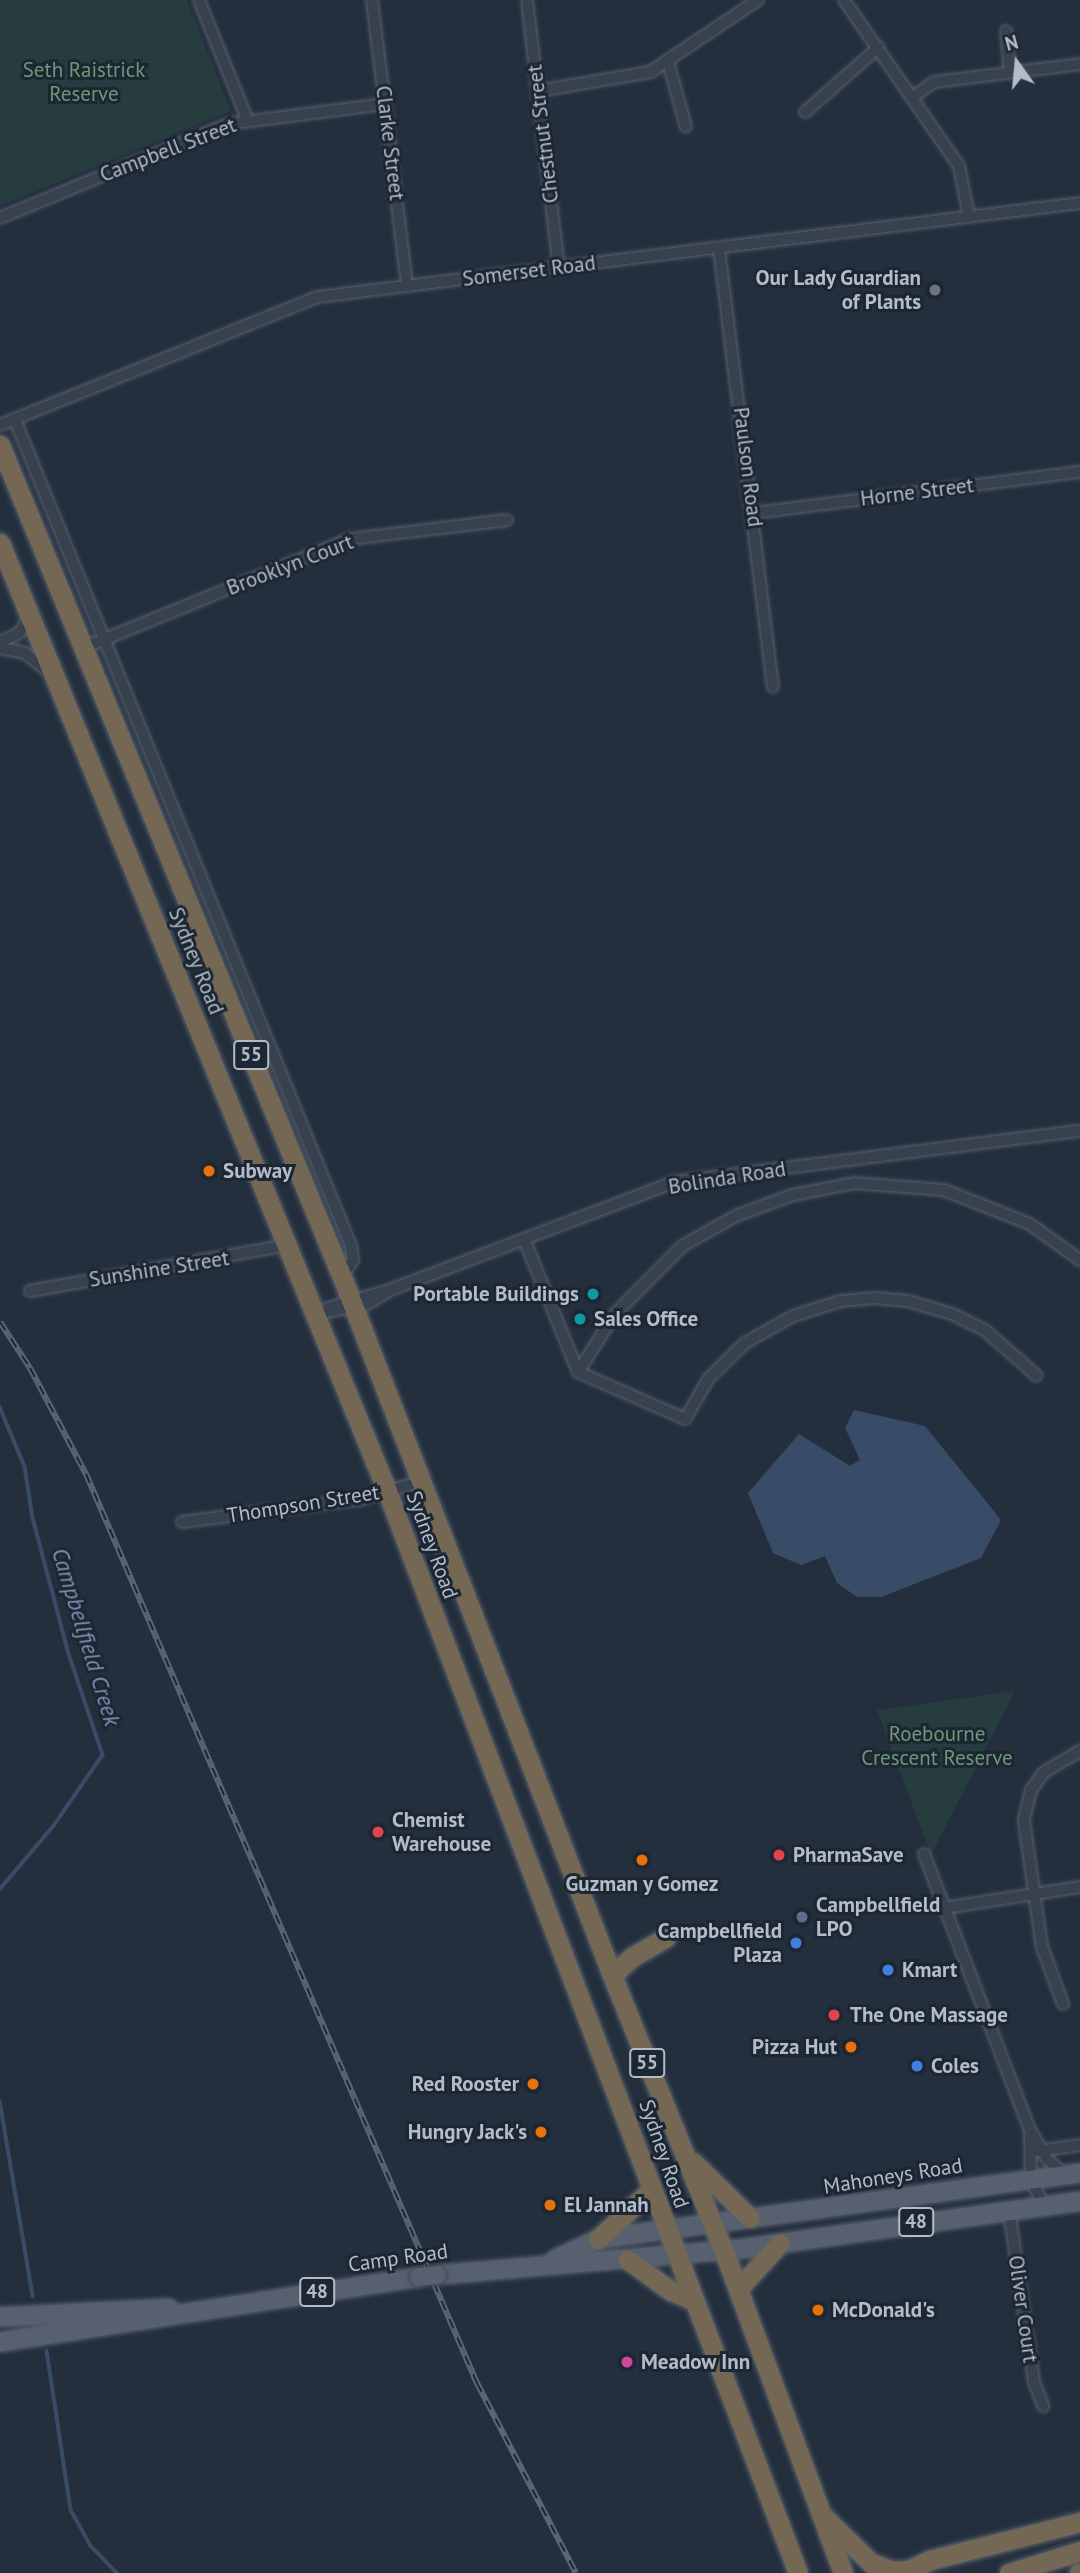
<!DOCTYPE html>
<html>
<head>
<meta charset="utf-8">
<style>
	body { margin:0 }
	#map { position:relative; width:1080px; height:2573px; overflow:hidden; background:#242f3e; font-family:"PT Sans",sans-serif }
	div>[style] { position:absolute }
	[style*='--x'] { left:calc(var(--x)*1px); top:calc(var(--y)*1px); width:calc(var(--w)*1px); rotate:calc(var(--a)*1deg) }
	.green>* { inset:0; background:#263c3f }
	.water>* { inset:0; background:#394c67 }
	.stream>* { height:3.5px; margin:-1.75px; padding:0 1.75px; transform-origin:1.75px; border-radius:1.75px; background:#394c67 }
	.roads { filter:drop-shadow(0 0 2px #565f6c) drop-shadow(0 0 2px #565f6c) }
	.street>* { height:10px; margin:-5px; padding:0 5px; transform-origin:5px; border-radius:5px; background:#38414e }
	.primary>* { height:18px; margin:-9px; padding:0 9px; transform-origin:9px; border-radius:9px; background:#56606e }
	.highway>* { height:19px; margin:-9.5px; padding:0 9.5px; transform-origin:9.5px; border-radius:9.5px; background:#746855 }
	.rail>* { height:6px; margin-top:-3px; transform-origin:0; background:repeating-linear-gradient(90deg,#1d2633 0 10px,#5a6575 0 20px); box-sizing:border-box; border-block:2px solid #5a6575 }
	.bridges { filter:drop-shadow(0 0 2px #414a57) drop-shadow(0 0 2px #414a57) }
	.primary-bridge>* { height:18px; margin:-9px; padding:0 9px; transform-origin:9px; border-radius:9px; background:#56606e }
	.dots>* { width:19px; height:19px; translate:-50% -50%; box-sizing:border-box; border:4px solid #1d2633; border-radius:50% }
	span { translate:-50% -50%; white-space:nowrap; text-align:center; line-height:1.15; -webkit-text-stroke:6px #1d2633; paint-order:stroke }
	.shield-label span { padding:2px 5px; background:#1d2633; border:2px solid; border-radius:5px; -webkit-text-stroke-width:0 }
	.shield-label { font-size:19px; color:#b4bcc9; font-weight:700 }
	.park-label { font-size:21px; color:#6b9a76 }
	.street-label { font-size:21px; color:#b4bcc9 }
	.poi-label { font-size:21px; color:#b4bcc9; font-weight:700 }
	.right { translate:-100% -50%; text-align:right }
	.left { translate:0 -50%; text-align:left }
	.water-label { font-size:23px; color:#7c92b1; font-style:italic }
	.north { position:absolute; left:982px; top:28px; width:70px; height:70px; -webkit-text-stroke:5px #1d2633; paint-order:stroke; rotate:345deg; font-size:19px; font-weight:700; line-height:28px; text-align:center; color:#b4bcc9 }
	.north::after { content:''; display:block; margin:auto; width:24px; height:32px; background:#b4bcc9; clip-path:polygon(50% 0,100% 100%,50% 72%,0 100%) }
</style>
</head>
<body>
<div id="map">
	<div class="green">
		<i style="clip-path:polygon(0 0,187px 0,231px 111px,0 206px)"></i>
		<i style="clip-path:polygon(1015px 1691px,931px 1855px,877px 1710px)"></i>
	</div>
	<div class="water">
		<i style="clip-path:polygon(854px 1410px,925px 1426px,1001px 1520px,981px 1558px,881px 1597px,857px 1597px,837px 1583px,825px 1556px,801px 1565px,773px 1553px,748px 1493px,799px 1434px,850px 1466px,860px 1460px,845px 1428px)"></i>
	</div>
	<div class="stream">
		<i style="--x:0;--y:1407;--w:65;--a:67.4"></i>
		<i style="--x:25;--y:1467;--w:52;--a:81.1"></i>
		<i style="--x:33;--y:1518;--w:141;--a:75.2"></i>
		<i style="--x:69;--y:1654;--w:107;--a:71.4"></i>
		<i style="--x:103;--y:1755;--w:86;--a:124.6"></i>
		<i style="--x:54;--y:1826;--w:84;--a:130.2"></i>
		<i style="--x:0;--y:2101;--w:198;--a:80.4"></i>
		<i style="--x:47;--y:2351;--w:161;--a:81.4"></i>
		<i style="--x:71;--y:2510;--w:41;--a:60.9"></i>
		<i style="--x:91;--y:2546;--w:37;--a:46"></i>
	</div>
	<div class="roads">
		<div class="street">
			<i style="--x:199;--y:0;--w:128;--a:68"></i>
			<i style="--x:372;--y:0;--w:288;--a:83"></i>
			<i style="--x:527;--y:0;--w:270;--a:83.2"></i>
			<i style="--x:844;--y:0;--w:202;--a:55.3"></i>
			<i style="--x:959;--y:166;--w:51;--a:78.7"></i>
			<i style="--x:1006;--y:31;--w:41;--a:84.4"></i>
			<i style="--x:668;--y:62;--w:67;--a:74.5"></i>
			<i style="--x:538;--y:91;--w:114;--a:-9.6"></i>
			<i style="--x:650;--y:72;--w:130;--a:-33.7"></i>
			<i style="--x:914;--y:96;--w:24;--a:-35"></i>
			<i style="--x:934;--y:82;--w:147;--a:-7"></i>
			<i style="--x:805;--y:112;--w:98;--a:-41.3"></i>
			<i style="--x:0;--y:218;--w:247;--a:-22.4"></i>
			<i style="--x:228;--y:124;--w:158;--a:-7.3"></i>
			<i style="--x:719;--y:248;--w:442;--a:83"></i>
			<i style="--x:15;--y:420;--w:892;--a:67.86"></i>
			<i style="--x:351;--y:1246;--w:14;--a:82"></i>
			<i style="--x:353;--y:1260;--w:20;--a:123"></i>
			<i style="--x:0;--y:425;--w:342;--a:-22"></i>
			<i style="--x:317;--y:297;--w:769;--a:-7.02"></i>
			<i style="--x:754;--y:513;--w:329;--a:-7.2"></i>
			<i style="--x:0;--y:642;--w:21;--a:-25"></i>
			<i style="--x:19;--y:633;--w:19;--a:-54"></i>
			<i style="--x:0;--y:648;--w:25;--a:11"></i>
			<i style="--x:25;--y:653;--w:28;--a:38"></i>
			<i style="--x:83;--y:648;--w:288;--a:-22.2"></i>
			<i style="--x:350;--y:539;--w:158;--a:-6.9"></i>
			<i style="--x:524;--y:1239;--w:144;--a:67.9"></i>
			<i style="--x:30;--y:1291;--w:262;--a:-10.1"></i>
			<i style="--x:328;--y:1308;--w:60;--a:-16.3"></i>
			<i style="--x:316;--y:1314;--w:52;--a:-11.1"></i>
			<i style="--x:367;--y:1304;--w:27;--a:-31"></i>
			<i style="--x:390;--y:1290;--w:304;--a:-20.8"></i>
			<i style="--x:674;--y:1182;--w:409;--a:-7.2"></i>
			<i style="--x:578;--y:1372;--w:67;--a:-57.7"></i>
			<i style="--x:614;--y:1315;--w:97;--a:-45.4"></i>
			<i style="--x:682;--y:1246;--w:64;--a:-29"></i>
			<i style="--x:738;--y:1215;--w:59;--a:-20"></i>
			<i style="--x:793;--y:1195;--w:62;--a:-11.1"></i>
			<i style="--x:854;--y:1183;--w:90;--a:4.4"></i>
			<i style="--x:944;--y:1190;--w:92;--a:21.6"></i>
			<i style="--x:1030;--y:1224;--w:62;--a:35.8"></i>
			<i style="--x:578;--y:1372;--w:117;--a:23.7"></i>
			<i style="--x:685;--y:1419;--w:48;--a:-59.7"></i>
			<i style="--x:709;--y:1378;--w:50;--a:-44.2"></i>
			<i style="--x:745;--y:1343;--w:55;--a:-29.4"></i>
			<i style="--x:793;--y:1316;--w:50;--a:-17.4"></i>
			<i style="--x:841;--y:1301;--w:33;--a:-5"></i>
			<i style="--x:874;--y:1298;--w:34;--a:5"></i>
			<i style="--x:908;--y:1301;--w:46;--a:16.5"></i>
			<i style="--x:952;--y:1314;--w:37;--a:26"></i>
			<i style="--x:985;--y:1330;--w:69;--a:41.5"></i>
			<i style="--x:182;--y:1522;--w:180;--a:-7.3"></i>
			<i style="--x:361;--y:1499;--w:64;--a:-16.4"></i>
			<i style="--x:924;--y:1854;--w:293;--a:69"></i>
			<i style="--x:1029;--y:2128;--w:36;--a:60"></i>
			<i style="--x:1047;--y:2159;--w:23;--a:43"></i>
			<i style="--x:944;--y:1908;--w:138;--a:-8.8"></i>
			<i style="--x:1063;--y:2004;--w:61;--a:-110.2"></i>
			<i style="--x:1042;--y:1947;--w:128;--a:-98.1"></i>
			<i style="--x:1024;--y:1820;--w:31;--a:-77"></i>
			<i style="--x:1031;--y:1790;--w:22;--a:-54"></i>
			<i style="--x:1044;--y:1772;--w:42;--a:-30.3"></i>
			<i style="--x:1030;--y:2135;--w:45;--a:88.7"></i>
			<i style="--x:1031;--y:2180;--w:28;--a:63"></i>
			<i style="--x:1038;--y:2151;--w:42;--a:-8.1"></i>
			<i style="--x:1009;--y:2210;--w:174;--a:81.7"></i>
			<i style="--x:1034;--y:2382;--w:26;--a:69"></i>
		</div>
		<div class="primary">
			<i style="--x:554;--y:2260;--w:49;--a:-25.5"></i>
			<i style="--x:598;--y:2239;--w:486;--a:-7.8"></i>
			<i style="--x:437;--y:2275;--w:304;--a:-4.9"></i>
			<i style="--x:740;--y:2249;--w:343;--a:-8"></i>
			<i style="--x:0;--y:2317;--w:169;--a:-3"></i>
			<i style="--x:0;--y:2342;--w:424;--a:-8.8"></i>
		</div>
		<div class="highway">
			<i style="--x:0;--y:445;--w:905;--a:67.66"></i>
			<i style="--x:344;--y:1282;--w:743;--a:68.86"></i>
			<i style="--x:612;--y:1975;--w:313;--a:68"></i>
			<i style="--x:729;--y:2265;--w:328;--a:69.7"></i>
			<i style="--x:0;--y:543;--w:1024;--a:67.79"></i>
			<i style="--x:387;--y:1491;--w:1157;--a:69.2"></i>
			<i style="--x:612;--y:1975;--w:27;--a:-42"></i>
			<i style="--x:632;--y:1957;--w:39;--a:-30"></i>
			<i style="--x:693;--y:2162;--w:80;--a:44.5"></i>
			<i style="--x:598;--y:2239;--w:72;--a:-42.8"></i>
			<i style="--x:628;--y:2260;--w:53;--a:35.8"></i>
			<i style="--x:671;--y:2291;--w:24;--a:22"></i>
			<i style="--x:738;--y:2289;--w:62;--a:-47.6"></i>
			<i style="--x:822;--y:2515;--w:69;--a:44.4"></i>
			<i style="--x:871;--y:2563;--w:23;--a:20"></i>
			<i style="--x:893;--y:2571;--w:14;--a:-4"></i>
			<i style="--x:902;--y:2573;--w:31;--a:-25"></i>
			<i style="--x:930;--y:2560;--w:155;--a:-14.2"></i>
			<i style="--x:1009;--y:2573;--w:74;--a:-17.2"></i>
			<i style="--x:1079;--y:2573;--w:1;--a:0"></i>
		</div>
	</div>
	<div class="rail">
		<i style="--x:0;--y:1322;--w:55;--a:56.9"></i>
		<i style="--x:30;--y:1368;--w:120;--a:62.2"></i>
		<i style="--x:86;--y:1474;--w:990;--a:66.73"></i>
		<i style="--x:477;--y:2383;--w:214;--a:62.5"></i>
	</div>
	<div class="bridges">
		<div class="primary-bridge">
			<i style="--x:419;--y:2277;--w:18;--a:-6"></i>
		</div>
	</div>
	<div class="dots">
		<i style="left:935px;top:290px;background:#6b7280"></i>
		<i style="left:209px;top:1171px;background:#e8710a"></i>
		<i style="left:593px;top:1294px;background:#0f9aa8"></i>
		<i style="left:580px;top:1319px;background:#0f9aa8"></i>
		<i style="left:378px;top:1832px;background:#e0444e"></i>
		<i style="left:779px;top:1855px;background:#e0444e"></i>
		<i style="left:642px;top:1860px;background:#e8710a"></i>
		<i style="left:802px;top:1917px;background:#5c6f8a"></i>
		<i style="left:796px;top:1943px;background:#3f7fe0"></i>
		<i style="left:888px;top:1970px;background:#3f7fe0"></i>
		<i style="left:834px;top:2015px;background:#e0444e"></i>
		<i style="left:851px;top:2047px;background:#e8710a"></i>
		<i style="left:917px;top:2066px;background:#3f7fe0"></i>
		<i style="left:533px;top:2084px;background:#e8710a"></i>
		<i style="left:541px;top:2132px;background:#e8710a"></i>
		<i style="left:550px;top:2205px;background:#e8710a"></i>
		<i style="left:818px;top:2310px;background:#e8710a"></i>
		<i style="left:627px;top:2362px;background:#d1479c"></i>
	</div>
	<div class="shield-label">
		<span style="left:251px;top:1055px">55</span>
		<span style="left:647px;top:2063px">55</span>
		<span style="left:916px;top:2222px">48</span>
		<span style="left:317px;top:2292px">48</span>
	</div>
	<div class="park-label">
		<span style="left:84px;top:82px">Seth Raistrick<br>Reserve</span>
		<span style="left:937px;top:1746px">Roebourne<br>Crescent Reserve</span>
	</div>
	<div class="street-label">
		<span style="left:543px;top:134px;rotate:-97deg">Chestnut Street</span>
		<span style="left:390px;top:143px;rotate:83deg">Clarke Street</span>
		<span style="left:168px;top:150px;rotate:-21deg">Campbell Street</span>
		<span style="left:529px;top:271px;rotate:-7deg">Somerset Road</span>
		<span style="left:748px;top:467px;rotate:83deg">Paulson Road</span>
		<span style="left:917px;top:492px;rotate:-7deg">Horne Street</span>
		<span style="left:290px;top:565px;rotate:-21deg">Brooklyn Court</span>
		<span style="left:196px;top:961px;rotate:68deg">Sydney Road</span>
		<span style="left:727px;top:1178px;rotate:-9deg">Bolinda Road</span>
		<span style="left:159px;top:1269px;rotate:-9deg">Sunshine Street</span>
		<span style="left:303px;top:1504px;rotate:-9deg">Thompson Street</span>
		<span style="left:432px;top:1545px;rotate:70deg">Sydney Road</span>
		<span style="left:664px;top:2154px;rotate:71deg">Sydney Road</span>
		<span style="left:893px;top:2176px;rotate:-9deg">Mahoneys Road</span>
		<span style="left:398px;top:2258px;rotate:-8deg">Camp Road</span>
		<span style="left:1023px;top:2309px;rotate:82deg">Oliver Court</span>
	</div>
	<div class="poi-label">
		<span class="right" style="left:921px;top:290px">Our Lady Guardian<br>of Plants</span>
		<span class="left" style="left:223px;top:1171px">Subway</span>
		<span class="right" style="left:579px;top:1294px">Portable Buildings</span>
		<span class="left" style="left:594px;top:1319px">Sales Office</span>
		<span class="left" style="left:392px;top:1832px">Chemist<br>Warehouse</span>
		<span class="left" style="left:793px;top:1855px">PharmaSave</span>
		<span style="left:642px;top:1884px">Guzman y Gomez</span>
		<span class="left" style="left:816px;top:1917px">Campbellfield<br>LPO</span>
		<span class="right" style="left:782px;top:1943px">Campbellfield<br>Plaza</span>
		<span class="left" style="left:902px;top:1970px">Kmart</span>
		<span class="left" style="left:850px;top:2015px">The One Massage</span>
		<span class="right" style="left:837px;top:2047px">Pizza Hut</span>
		<span class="left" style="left:931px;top:2066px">Coles</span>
		<span class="right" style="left:519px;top:2084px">Red Rooster</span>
		<span class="right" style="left:527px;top:2132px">Hungry Jack's</span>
		<span class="left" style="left:564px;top:2205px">El Jannah</span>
		<span class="left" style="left:832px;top:2310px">McDonald's</span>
		<span class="left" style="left:641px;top:2362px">Meadow Inn</span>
	</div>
	<div class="water-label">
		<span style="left:86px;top:1637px;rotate:73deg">Campbellfield Creek</span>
	</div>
	<div class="north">N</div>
</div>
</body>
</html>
